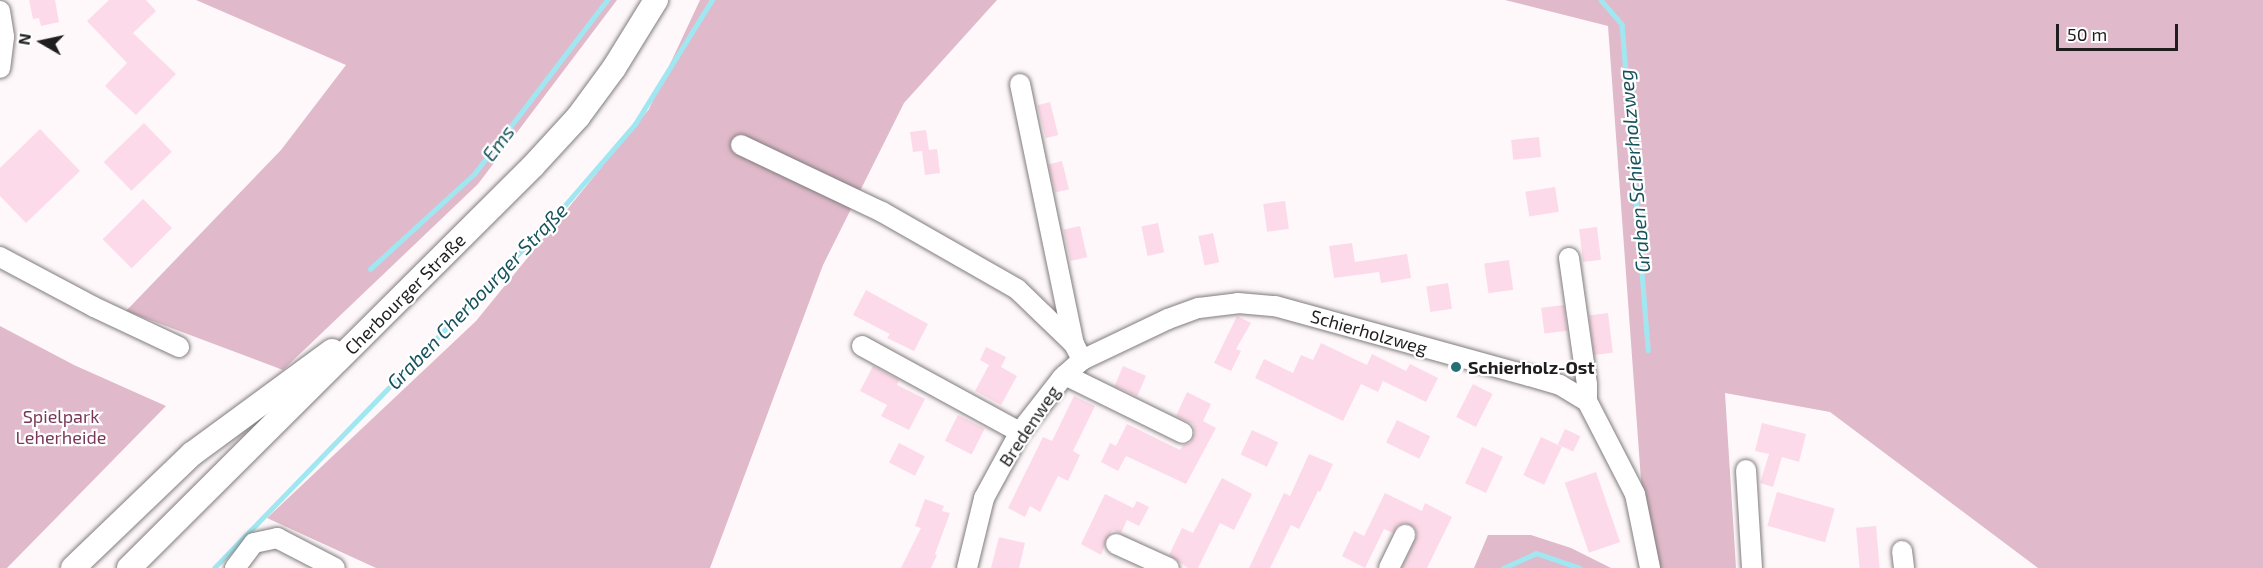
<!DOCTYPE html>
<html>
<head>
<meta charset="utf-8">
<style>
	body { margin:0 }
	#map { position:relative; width:2263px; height:568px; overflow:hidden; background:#fef8fa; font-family:"Exo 2",sans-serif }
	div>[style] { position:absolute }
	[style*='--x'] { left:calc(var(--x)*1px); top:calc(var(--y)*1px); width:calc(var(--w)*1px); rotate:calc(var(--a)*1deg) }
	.green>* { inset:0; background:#e0baca }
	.stream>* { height:4.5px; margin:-2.25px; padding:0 2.25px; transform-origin:2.25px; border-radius:2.25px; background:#a1e7f1 }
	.building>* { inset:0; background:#fddae9; transform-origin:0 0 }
	.roads { filter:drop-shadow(0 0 2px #817c7e) drop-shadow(0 0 2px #817c7e) }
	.minor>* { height:20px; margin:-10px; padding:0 10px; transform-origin:10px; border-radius:10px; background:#fff }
	.major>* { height:24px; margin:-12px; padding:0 12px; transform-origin:12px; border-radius:12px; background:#fff }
	.dots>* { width:16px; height:16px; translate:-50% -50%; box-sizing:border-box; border:3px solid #fff; border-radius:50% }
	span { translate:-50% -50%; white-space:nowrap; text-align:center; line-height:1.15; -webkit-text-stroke:4.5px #fff; paint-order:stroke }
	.street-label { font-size:18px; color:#1f1d1e }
	.poi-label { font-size:18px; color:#1f1d1e; font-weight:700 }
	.left { translate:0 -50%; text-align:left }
	.park-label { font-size:18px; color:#7a3759 }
	.water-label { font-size:20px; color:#18535c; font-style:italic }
	.north { position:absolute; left:12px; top:12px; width:60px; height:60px; -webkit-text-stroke:4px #fff; paint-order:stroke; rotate:279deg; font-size:16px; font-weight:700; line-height:24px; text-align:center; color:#1f1d1e }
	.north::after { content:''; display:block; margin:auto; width:21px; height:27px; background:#1f1d1e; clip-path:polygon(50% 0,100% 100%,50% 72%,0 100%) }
	.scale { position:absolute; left:2056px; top:24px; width:122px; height:27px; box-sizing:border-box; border:3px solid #1f1d1e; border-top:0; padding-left:8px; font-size:18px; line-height:21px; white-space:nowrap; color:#1f1d1e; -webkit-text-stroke:4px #fff; paint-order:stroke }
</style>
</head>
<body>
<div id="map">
	<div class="green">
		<i style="clip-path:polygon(196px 0,617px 0,478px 184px,283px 370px,126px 311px,281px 150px,346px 65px)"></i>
		<i style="clip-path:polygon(700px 0,997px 0,904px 103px,823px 265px,710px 568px,376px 568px,267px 518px,476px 321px,649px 109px)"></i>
		<i style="clip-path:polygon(1505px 0,2263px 0,2263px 568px,2038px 568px,1830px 412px,1725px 393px,1736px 568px,1656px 568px,1642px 494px,1608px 26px)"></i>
		<i style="clip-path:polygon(0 326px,74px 365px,166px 406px,7px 568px,0 568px)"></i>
		<i style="clip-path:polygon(1488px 535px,1531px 535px,1571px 548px,1611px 568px,1474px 568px)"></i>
	</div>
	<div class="stream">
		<i style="--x:1601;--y:0;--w:32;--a:49"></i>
		<i style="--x:1622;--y:24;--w:327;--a:85.4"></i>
		<i style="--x:370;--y:269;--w:141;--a:-42.4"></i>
		<i style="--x:474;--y:174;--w:219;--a:-52.6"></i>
		<i style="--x:214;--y:568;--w:497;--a:-45.9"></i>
		<i style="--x:560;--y:211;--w:115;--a:-49.2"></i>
		<i style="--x:635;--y:124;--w:146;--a:-58.2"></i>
		<i style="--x:1503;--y:568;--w:36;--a:-24"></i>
		<i style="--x:1536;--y:553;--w:46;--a:18.8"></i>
	</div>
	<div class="building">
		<i style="clip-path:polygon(29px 0,55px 0,59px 22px,41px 26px,39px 18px,33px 19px)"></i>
		<i style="clip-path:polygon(109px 0,146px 0,156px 11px,133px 33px,176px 74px,136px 115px,105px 86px,127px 63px,87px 21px)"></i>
		<i style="left:1050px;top:102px;width:34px;height:13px;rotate:76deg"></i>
		<i style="left:144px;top:123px;width:40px;height:56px;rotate:46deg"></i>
		<i style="clip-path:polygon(40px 129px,80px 171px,26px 223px,0 196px,0 168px)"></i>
		<i style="clip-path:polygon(926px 130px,929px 150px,937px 149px,940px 173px,925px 175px,922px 151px,913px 152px,910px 132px)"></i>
		<i style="left:1539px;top:137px;width:20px;height:28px;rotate:84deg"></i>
		<i style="left:1062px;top:161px;width:29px;height:14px;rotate:76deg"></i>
		<i style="left:1555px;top:187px;width:25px;height:30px;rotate:81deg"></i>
		<i style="left:143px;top:199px;width:41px;height:57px;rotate:45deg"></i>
		<i style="left:1285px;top:201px;width:28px;height:22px;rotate:82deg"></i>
		<i style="left:1158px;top:223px;width:30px;height:17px;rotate:78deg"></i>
		<i style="left:1080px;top:226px;width:32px;height:17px;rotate:77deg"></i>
		<i style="left:1597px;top:227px;width:33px;height:18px;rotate:83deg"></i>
		<i style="left:1213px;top:233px;width:30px;height:15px;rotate:78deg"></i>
		<i style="clip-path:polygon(1352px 243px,1355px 262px,1407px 254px,1411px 278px,1381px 283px,1379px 272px,1334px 278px,1329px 246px)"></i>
		<i style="left:1509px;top:260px;width:30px;height:25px;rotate:82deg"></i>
		<i style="left:1448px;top:283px;width:26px;height:22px;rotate:81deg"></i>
		<i style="clip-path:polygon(866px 290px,928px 324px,914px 351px,887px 338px,890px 334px,853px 315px)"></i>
		<i style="left:1564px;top:305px;width:26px;height:23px;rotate:83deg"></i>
		<i style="left:1608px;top:313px;width:40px;height:19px;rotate:83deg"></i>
		<i style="clip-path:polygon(1237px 316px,1251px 323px,1236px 349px,1241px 351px,1231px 371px,1214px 363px)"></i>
		<i style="clip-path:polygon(1321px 343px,1367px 365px,1372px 354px,1406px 371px,1410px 364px,1438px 378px,1426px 402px,1383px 381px,1378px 392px,1361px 384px,1343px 421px,1255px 378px,1264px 359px,1293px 373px,1301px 355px,1313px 360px)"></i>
		<i style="clip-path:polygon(986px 347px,1006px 357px,1001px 367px,1017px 376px,1001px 405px,975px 391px,989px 365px,980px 360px)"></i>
		<i style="clip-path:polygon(873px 366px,899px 380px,897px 385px,925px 399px,909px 430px,881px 416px,887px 405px,860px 391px)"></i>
		<i style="left:1123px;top:366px;width:25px;height:22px;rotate:23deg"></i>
		<i style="left:1473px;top:384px;width:22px;height:37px;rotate:27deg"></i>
		<i style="clip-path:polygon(1187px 392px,1211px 404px,1203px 421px,1216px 428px,1186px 484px,1126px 456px,1118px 471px,1101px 462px,1110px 443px,1116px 446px,1127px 424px,1180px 450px,1183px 445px,1190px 443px,1195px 433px,1193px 424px,1176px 416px)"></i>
		<i style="clip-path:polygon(1074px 396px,1095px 406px,1073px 451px,1080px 455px,1068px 481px,1058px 476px,1040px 512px,1030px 506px,1025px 517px,1008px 508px,1043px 437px,1052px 441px)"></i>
		<i style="left:958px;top:415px;width:30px;height:29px;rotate:27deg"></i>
		<i style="left:1397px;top:420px;width:37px;height:25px;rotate:26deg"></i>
		<i style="clip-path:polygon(1762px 423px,1806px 434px,1799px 462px,1782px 457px,1773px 487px,1760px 483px,1769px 454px,1755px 451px)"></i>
		<i style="left:1565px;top:429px;width:17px;height:17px;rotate:25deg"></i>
		<i style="left:1252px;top:430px;width:29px;height:27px;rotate:25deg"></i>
		<i style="left:1541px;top:437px;width:23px;height:42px;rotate:25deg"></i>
		<i style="left:899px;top:443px;width:29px;height:22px;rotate:27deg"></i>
		<i style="left:1482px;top:447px;width:23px;height:40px;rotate:25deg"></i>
		<i style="clip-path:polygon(1309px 454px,1333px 464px,1320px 492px,1318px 491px,1299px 529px,1291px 525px,1270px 568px,1249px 568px,1284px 493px,1290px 496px)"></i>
		<i style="left:1596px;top:472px;width:74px;height:33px;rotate:71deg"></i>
		<i style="clip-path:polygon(1222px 478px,1252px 494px,1234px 530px,1220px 523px,1198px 568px,1188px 568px,1169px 555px,1182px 528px,1193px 533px)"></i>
		<i style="left:1777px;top:492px;width:60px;height:35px;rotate:16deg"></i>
		<i style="clip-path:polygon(1385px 493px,1422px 511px,1425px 503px,1452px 517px,1427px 568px,1402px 568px,1417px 535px,1415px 528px,1405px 523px,1398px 525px,1393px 533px,1384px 529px,1365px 568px,1342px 556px,1354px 531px,1364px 536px)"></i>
		<i style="clip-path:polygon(1105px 494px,1133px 508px,1137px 501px,1149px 507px,1139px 526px,1127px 520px,1121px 533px,1113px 530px,1109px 535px,1101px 555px,1081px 544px)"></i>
		<i style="clip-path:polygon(925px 499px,944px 506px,942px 511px,950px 513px,935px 554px,937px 555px,931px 568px,901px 568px,921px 528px,915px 526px)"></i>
		<i style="left:1876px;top:526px;width:42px;height:20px;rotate:85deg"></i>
		<i style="clip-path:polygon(999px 537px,1025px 543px,1019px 568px,991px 568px)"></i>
	</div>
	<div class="roads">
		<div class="minor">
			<i style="--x:0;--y:11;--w:26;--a:81"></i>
			<i style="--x:4;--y:37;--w:31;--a:97"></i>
			<i style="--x:1020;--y:84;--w:266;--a:78.3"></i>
			<i style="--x:741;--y:145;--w:156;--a:25.4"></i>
			<i style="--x:882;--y:212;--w:155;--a:29.7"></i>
			<i style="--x:1017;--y:289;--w:79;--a:44"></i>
			<i style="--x:1074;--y:344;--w:18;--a:63"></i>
			<i style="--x:0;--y:257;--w:106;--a:28"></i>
			<i style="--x:94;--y:307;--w:94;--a:25.2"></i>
			<i style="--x:1569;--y:258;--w:127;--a:81.9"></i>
			<i style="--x:1587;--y:384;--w:17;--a:90"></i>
			<i style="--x:862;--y:346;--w:180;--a:28.6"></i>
			<i style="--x:1065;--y:375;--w:131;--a:26.2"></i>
			<i style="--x:1746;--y:470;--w:98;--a:86.5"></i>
			<i style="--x:1116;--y:544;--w:58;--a:24.4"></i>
			<i style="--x:1902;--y:551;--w:17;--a:83"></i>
			<i style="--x:235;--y:568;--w:31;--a:-53"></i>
			<i style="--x:254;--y:543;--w:24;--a:-12"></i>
			<i style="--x:277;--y:538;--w:65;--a:27.3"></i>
			<i style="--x:967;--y:568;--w:72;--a:-76.3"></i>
			<i style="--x:984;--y:498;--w:75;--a:-61.4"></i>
			<i style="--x:1020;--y:432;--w:68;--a:-52.1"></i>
			<i style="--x:1062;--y:378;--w:27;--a:-42"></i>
			<i style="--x:1082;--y:360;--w:95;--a:-25.5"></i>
			<i style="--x:1168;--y:319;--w:33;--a:-20"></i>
			<i style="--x:1199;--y:308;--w:39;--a:-7"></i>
			<i style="--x:1238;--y:303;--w:37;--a:5"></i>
			<i style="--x:1275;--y:306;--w:263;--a:15.4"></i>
			<i style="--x:1529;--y:376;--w:32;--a:16"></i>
			<i style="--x:1560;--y:385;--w:31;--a:31"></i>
			<i style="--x:1587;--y:401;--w:105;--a:62.7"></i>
			<i style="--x:1635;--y:494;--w:76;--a:78.5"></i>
			<i style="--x:1389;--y:568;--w:37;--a:-64"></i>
		</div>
		<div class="major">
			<i style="--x:73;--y:568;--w:165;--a:-43.8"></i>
			<i style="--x:192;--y:454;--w:174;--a:-36.3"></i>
			<i style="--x:129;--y:568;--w:570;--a:-44.86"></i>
			<i style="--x:533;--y:166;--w:67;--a:-47.4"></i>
			<i style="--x:578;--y:117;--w:61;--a:-53.7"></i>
			<i style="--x:614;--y:68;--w:80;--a:-58.3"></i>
		</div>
	</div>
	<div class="dots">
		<i style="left:1456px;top:367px;background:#266f79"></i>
	</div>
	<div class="street-label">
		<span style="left:405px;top:294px;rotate:-45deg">Cherbourger Straße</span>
		<span style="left:1369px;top:332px;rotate:16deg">Schierholzweg</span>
		<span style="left:1029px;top:426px;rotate:-56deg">Bredenweg</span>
	</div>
	<div class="poi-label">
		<span class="left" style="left:1468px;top:367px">Schierholz-Ost</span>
	</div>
	<div class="park-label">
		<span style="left:61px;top:427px">Spielpark<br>Leherheide</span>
	</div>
	<div class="water-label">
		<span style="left:498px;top:143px;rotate:-53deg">Ems</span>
		<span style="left:1634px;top:171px;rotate:-95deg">Graben Schierholzweg</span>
		<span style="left:477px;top:296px;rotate:-46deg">Graben Cherbourger Straße</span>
	</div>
	<div class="north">N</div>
	<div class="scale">50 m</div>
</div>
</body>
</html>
